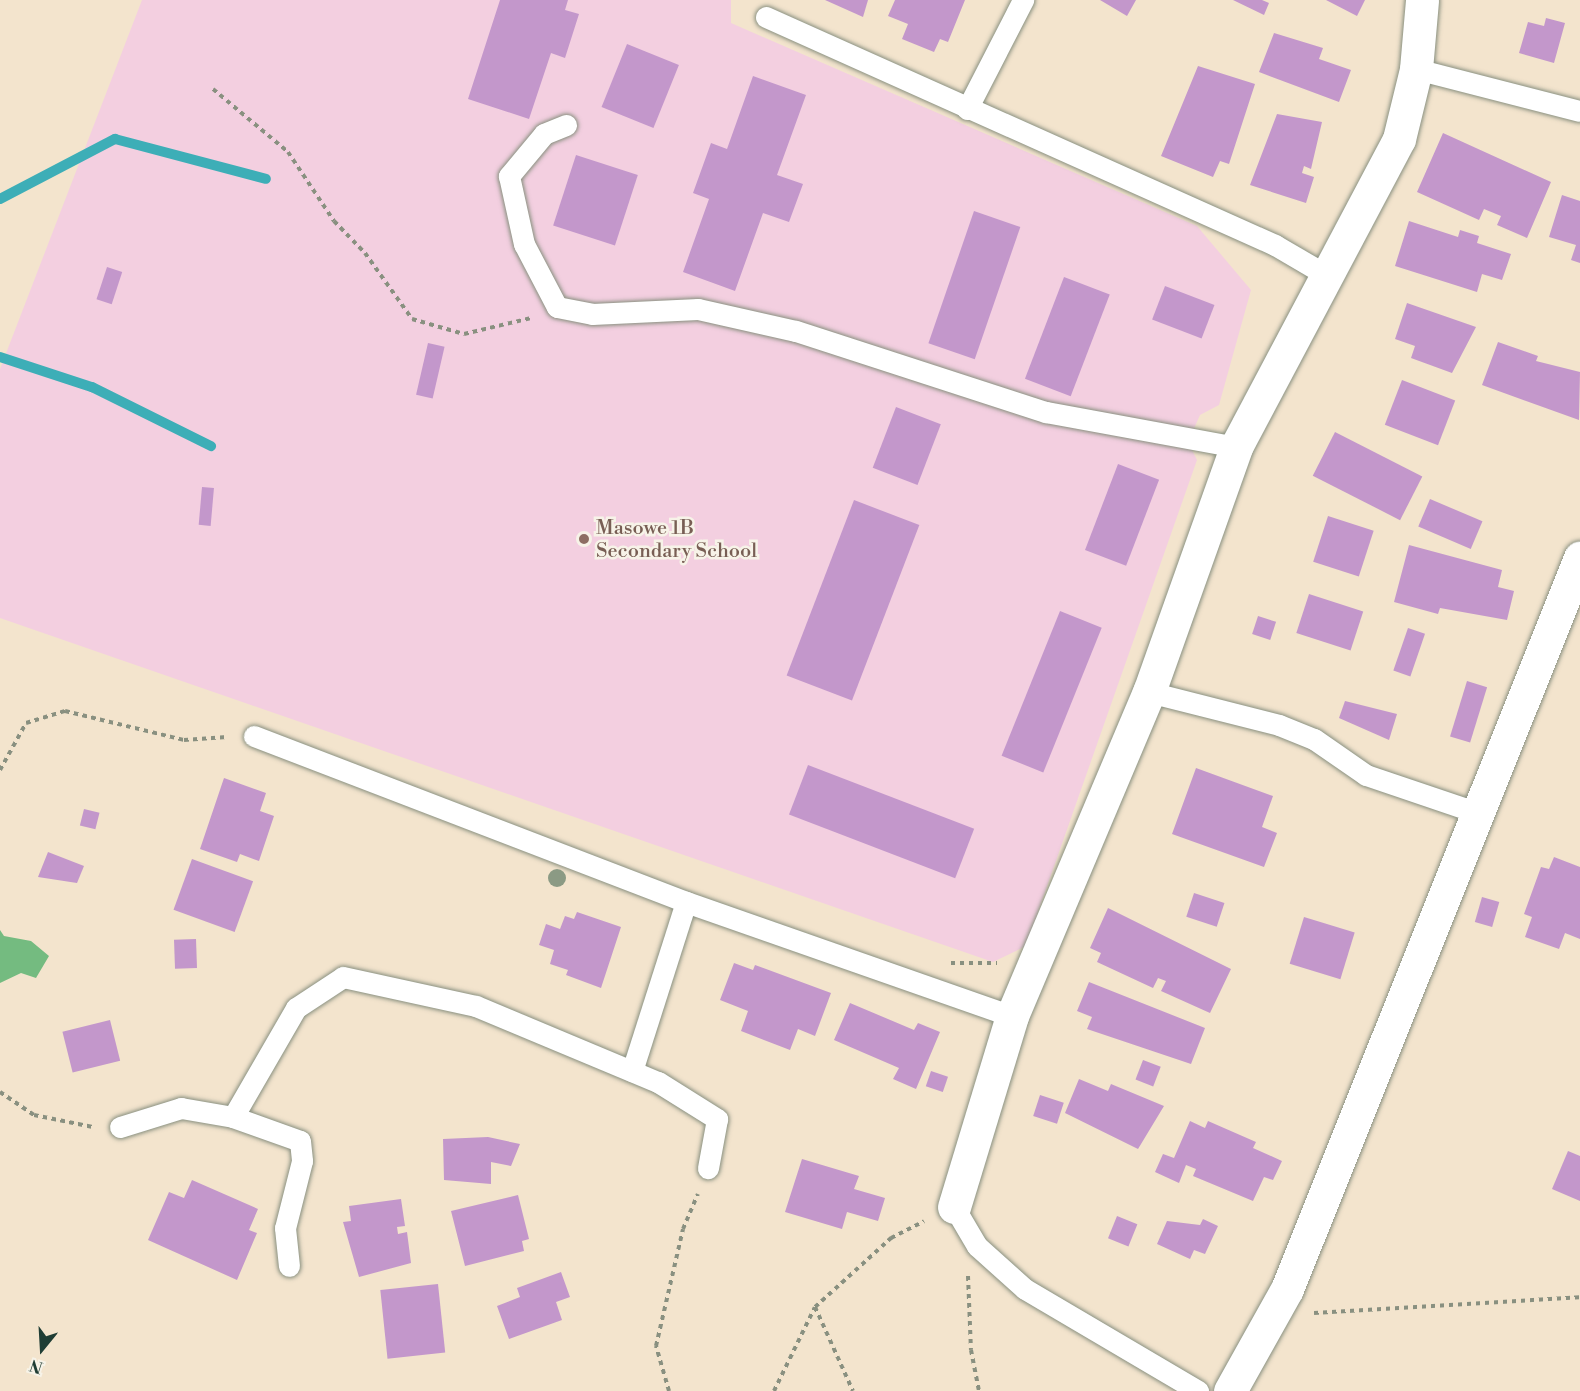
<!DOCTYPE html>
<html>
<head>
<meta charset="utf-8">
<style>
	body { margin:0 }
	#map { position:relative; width:1580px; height:1391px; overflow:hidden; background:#f3e4cd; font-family:"Libre Bodoni",serif }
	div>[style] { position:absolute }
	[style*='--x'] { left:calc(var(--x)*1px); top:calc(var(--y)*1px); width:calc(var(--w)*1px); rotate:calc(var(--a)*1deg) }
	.built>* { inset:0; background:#f3cfe0 }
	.forest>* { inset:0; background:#74bb80 }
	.stream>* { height:10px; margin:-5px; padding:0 5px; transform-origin:5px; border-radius:5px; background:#3daeb7 }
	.building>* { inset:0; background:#c397cb; transform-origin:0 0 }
	.path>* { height:4px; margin-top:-2px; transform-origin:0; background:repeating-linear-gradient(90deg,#899080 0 4.5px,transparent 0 9px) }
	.roads { filter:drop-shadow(0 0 2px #899080) drop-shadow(0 0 2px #899080) }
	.service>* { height:21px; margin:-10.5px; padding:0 10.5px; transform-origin:10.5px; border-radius:10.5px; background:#fff }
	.minor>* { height:33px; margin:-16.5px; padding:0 16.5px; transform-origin:16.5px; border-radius:16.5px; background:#fff }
	.trees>* { width:18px; height:18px; margin:-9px; border-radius:50%; background:#8b9a84 }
	.dots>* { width:16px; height:16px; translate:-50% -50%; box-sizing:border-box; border:3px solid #f7f3e8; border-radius:50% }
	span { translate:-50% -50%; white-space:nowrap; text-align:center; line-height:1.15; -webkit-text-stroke:5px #f7f3e8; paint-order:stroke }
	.education-label { font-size:20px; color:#785e54 }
	.left { translate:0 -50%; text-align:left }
	.north { position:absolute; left:12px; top:1319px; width:60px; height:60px; -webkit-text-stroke:4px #f7f3e8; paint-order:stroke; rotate:198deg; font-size:16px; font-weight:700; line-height:24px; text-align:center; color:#1f3d34 }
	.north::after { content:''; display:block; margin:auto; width:21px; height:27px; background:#1f3d34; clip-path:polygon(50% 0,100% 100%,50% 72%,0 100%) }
</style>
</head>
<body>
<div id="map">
	<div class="built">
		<i style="clip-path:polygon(142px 0,731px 0,731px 23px,1197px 226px,1251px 290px,1219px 405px,1200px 415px,1188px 442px,1197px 460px,1026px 946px,993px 962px,0 618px,0 369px)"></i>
	</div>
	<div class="forest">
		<i style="clip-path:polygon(0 930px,4px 936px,31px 941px,49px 956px,36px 978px,21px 973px,0 983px)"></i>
	</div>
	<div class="stream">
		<i style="--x:0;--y:199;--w:130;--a:-27.6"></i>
		<i style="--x:115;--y:139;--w:156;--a:14.8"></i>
		<i style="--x:0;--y:357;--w:97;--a:18.1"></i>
		<i style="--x:92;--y:387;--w:133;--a:26.4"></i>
	</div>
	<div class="building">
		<i style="clip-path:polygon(500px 0,568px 0,565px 10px,579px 14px,565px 58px,551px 53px,529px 119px,468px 99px)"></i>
		<i style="clip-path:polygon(825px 0,868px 0,863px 17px)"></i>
		<i style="clip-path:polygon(895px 0,965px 0,948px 42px,940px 39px,934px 52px,902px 39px,908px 24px,888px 16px)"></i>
		<i style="clip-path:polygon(1100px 0,1136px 0,1127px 16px)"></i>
		<i style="clip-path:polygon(1233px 0,1262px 0,1269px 3px,1264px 15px)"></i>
		<i style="clip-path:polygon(1326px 0,1365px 0,1357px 16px)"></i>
		<i style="clip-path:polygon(1546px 18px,1565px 23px,1554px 63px,1519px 53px,1528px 22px,1544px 26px)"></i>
		<i style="clip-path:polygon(1274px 33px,1323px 48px,1319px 59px,1351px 70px,1339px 102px,1259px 72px)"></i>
		<i style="left:627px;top:44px;width:56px;height:68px;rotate:22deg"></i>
		<i style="clip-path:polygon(1198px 66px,1255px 84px,1229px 164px,1220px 161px,1213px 177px,1161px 156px)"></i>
		<i style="clip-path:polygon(753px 76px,806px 95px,777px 175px,803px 184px,789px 222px,763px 213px,735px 291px,683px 272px,709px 199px,693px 193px,711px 143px,727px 149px)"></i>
		<i style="clip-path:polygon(1277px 114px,1322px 122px,1311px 169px,1304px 166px,1302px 173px,1314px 177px,1306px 203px,1250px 185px)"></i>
		<i style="clip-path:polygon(1443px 133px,1551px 182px,1527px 238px,1497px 225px,1501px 216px,1484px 209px,1479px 220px,1417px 192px)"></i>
		<i style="left:576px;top:155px;width:65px;height:74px;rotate:18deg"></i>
		<i style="clip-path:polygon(1562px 195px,1580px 201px,1580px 263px,1571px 260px,1576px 245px,1549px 237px)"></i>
		<i style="left:974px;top:211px;width:49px;height:140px;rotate:19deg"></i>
		<i style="clip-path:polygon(1409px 221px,1458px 237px,1460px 230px,1479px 236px,1477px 243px,1511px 254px,1502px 280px,1482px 274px,1477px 292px,1395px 266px)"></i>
		<i style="left:107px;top:267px;width:16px;height:34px;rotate:18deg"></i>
		<i style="left:1064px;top:277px;width:49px;height:109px;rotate:21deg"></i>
		<i style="left:1165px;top:286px;width:53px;height:36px;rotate:21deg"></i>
		<i style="clip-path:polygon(1407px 303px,1476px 327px,1452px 373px,1411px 358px,1415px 346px,1395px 339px)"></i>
		<i style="clip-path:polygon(1498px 342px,1538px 356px,1536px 361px,1580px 372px,1579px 420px,1482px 385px)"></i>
		<i style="left:428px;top:343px;width:17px;height:53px;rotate:13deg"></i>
		<i style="left:1402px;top:380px;width:57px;height:48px;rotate:21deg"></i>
		<i style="left:896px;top:407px;width:48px;height:65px;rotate:21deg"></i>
		<i style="left:1335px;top:432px;width:98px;height:49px;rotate:27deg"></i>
		<i style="left:1118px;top:464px;width:44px;height:92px;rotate:21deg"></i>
		<i style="left:202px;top:487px;width:12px;height:38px;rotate:5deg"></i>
		<i style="left:1430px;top:499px;width:57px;height:30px;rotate:23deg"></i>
		<i style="left:854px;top:500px;width:70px;height:188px;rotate:21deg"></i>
		<i style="left:1328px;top:516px;width:48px;height:48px;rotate:18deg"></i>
		<i style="clip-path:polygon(1409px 545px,1502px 570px,1498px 587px,1514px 591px,1507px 620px,1440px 608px,1438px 614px,1394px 602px)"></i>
		<i style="left:1309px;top:594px;width:57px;height:41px;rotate:18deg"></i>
		<i style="left:1060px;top:611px;width:45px;height:156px;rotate:22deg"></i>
		<i style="left:1258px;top:616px;width:19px;height:19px;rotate:18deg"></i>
		<i style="left:1408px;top:628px;width:18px;height:45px;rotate:19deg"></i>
		<i style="left:1467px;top:681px;width:21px;height:58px;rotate:17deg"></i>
		<i style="clip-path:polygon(1345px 701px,1397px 714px,1389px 740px,1339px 718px)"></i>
		<i style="left:808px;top:765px;width:178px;height:53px;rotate:21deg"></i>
		<i style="clip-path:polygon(1196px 768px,1273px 796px,1262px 827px,1277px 833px,1264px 867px,1172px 834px)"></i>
		<i style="clip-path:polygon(224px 778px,266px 793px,260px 811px,274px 816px,259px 861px,240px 854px,237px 862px,200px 849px)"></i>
		<i style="left:84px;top:809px;width:16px;height:17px;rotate:14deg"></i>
		<i style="clip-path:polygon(48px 852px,84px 866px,77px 883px,38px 877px)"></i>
		<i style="clip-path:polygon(1554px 857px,1580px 867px,1580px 939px,1565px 933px,1559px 949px,1525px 937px,1532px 917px,1524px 914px,1541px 867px,1549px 869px)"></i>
		<i style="left:192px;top:859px;width:65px;height:54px;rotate:20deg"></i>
		<i style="left:1194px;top:893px;width:32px;height:25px;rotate:18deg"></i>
		<i style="left:1482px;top:897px;width:18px;height:26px;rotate:16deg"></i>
		<i style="clip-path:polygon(1108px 908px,1231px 969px,1210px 1013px,1161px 991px,1166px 981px,1158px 978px,1153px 988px,1097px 962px,1101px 953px,1090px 948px)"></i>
		<i style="clip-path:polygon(577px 912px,621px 927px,601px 988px,566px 975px,568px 970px,550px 964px,554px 950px,539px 945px,546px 924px,560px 929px,565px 916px,574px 919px)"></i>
		<i style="left:1304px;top:917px;width:53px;height:49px;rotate:17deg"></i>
		<i style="left:196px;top:939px;width:29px;height:22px;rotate:88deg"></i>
		<i style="clip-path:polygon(734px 963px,753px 970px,755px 965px,831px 993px,815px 1036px,798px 1029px,790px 1050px,741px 1031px,748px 1011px,720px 1000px)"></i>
		<i style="clip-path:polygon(1089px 982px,1205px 1028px,1191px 1064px,1087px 1029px,1092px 1017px,1077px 1011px)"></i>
		<i style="clip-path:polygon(850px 1003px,914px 1030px,918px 1023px,940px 1032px,916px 1089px,893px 1079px,899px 1068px,834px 1040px)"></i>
		<i style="left:110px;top:1020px;width:42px;height:49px;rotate:76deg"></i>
		<i style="left:1143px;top:1060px;width:19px;height:21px;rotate:21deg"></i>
		<i style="left:931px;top:1071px;width:18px;height:16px;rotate:19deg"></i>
		<i style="clip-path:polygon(1079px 1079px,1108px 1091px,1111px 1084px,1164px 1106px,1138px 1149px,1065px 1113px)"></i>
		<i style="left:1040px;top:1095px;width:25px;height:22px;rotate:18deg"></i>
		<i style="clip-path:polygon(1190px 1121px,1205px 1128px,1208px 1121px,1256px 1142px,1253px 1148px,1282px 1161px,1273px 1180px,1264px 1177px,1253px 1201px,1193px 1176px,1196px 1169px,1186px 1165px,1179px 1183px,1155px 1172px,1163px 1154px,1174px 1158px)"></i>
		<i style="clip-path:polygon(488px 1137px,520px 1144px,511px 1166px,491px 1162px,491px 1184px,444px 1180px,443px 1139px)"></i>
		<i style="clip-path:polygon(1568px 1151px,1580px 1156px,1580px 1201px,1552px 1189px)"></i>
		<i style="clip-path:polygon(802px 1159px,859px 1176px,854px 1189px,885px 1198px,878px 1221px,847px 1212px,842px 1229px,785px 1212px)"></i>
		<i style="clip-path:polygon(192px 1180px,258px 1209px,249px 1230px,257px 1233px,237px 1280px,148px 1240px,169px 1192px,184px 1198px)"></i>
		<i style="clip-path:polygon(518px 1195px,529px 1239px,522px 1241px,524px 1251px,465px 1266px,451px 1211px)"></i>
		<i style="clip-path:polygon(401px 1199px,405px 1226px,397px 1227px,398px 1234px,407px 1232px,411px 1263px,359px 1277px,343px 1222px,351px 1221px,349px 1206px)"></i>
		<i style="left:1117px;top:1216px;width:22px;height:24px;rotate:22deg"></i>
		<i style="clip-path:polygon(1203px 1219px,1218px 1226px,1205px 1254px,1194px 1250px,1190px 1259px,1157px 1244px,1167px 1221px,1200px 1225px)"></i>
		<i style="clip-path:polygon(561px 1272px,570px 1297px,556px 1302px,562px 1320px,509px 1339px,497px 1306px,520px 1297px,517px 1288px)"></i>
		<i style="left:438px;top:1284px;width:69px;height:58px;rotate:84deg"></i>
	</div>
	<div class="path">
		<i style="--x:213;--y:89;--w:98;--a:40"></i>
		<i style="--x:288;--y:152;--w:83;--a:56.3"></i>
		<i style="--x:334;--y:221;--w:45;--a:45.9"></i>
		<i style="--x:365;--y:253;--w:81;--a:54.5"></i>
		<i style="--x:412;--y:319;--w:54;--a:16.1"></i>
		<i style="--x:464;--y:334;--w:69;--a:-13.4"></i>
		<i style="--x:0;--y:770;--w:54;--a:-61"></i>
		<i style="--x:26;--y:723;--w:41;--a:-17.1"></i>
		<i style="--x:65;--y:711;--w:122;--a:13.7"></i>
		<i style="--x:184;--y:740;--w:43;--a:-4"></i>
		<i style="--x:951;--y:963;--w:46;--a:0"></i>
		<i style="--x:0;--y:1092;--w:41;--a:34.1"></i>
		<i style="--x:34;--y:1115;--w:60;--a:11.5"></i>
		<i style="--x:968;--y:1276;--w:74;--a:87.7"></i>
		<i style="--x:971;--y:1350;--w:42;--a:79"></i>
		<i style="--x:815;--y:1307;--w:92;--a:65.7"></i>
		<i style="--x:1314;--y:1313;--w:266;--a:-3.4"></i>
		<i style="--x:669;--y:1391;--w:47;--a:-106.1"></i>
		<i style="--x:656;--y:1346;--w:120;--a:-77"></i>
		<i style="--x:683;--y:1229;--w:38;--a:-67"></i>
		<i style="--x:774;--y:1391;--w:93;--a:-64"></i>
		<i style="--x:815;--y:1307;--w:103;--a:-42.2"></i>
		<i style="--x:891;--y:1238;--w:37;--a:-27"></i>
	</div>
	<div class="roads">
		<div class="service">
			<i style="--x:766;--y:17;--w:558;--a:24.13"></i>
			<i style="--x:1275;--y:245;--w:61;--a:30.3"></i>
			<i style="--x:1416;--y:69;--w:169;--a:14.4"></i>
			<i style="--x:967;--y:109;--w:123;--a:-62.8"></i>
			<i style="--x:566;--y:125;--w:24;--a:158"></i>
			<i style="--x:544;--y:134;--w:55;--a:129.8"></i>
			<i style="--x:509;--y:176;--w:70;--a:77.6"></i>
			<i style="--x:524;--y:244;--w:71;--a:62.4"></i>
			<i style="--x:557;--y:307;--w:36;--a:11"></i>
			<i style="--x:592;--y:314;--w:106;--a:-2.7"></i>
			<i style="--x:698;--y:309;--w:100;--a:12.7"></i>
			<i style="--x:796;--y:331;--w:263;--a:18"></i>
			<i style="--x:1046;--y:412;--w:193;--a:10.4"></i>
			<i style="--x:1149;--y:692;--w:134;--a:14.2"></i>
			<i style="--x:1279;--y:725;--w:38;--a:22"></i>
			<i style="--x:1314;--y:739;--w:63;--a:34.7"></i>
			<i style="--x:1366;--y:775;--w:115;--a:18.7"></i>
			<i style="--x:254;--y:736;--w:463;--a:21"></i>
			<i style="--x:686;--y:902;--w:345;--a:19.3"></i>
			<i style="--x:632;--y:1071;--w:177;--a:-72.3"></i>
			<i style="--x:233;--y:1117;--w:126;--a:-60"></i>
			<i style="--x:296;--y:1008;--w:56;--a:-33.4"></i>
			<i style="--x:343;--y:977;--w:136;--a:12.3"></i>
			<i style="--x:476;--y:1006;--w:197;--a:22.7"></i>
			<i style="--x:658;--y:1082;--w:70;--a:32.1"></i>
			<i style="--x:717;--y:1119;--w:50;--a:100.4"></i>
			<i style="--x:120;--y:1127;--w:64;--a:-17.3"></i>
			<i style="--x:181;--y:1108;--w:53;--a:9.8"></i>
			<i style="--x:233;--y:1117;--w:71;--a:19.7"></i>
			<i style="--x:300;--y:1141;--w:20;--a:84"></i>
			<i style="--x:302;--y:1161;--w:69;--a:104.2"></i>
			<i style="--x:285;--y:1228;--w:38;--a:84"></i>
			<i style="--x:954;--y:1207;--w:45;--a:59.5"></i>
			<i style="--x:977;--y:1246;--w:64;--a:41.9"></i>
			<i style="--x:1025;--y:1289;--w:201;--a:30.5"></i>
		</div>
		<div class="minor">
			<i style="--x:954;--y:1207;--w:200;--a:-73.1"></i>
			<i style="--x:1012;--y:1016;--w:352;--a:-67.1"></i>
			<i style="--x:1149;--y:692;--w:260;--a:-70.4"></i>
			<i style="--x:1236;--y:447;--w:348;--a:-62.1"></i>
			<i style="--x:1399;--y:139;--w:72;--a:-76.3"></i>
			<i style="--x:1416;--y:69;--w:69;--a:-85"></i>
			<i style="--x:1230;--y:1391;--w:117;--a:-60.8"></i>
			<i style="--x:1287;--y:1289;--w:788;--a:-68.16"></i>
		</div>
	</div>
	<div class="trees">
		<i style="left:557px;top:878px"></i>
	</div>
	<div class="dots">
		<i style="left:584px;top:539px;background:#8d6e63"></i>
	</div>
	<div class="education-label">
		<span class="left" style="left:596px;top:540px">Masowe 1B<br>Secondary School</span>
	</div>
	<div class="north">N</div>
</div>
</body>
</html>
